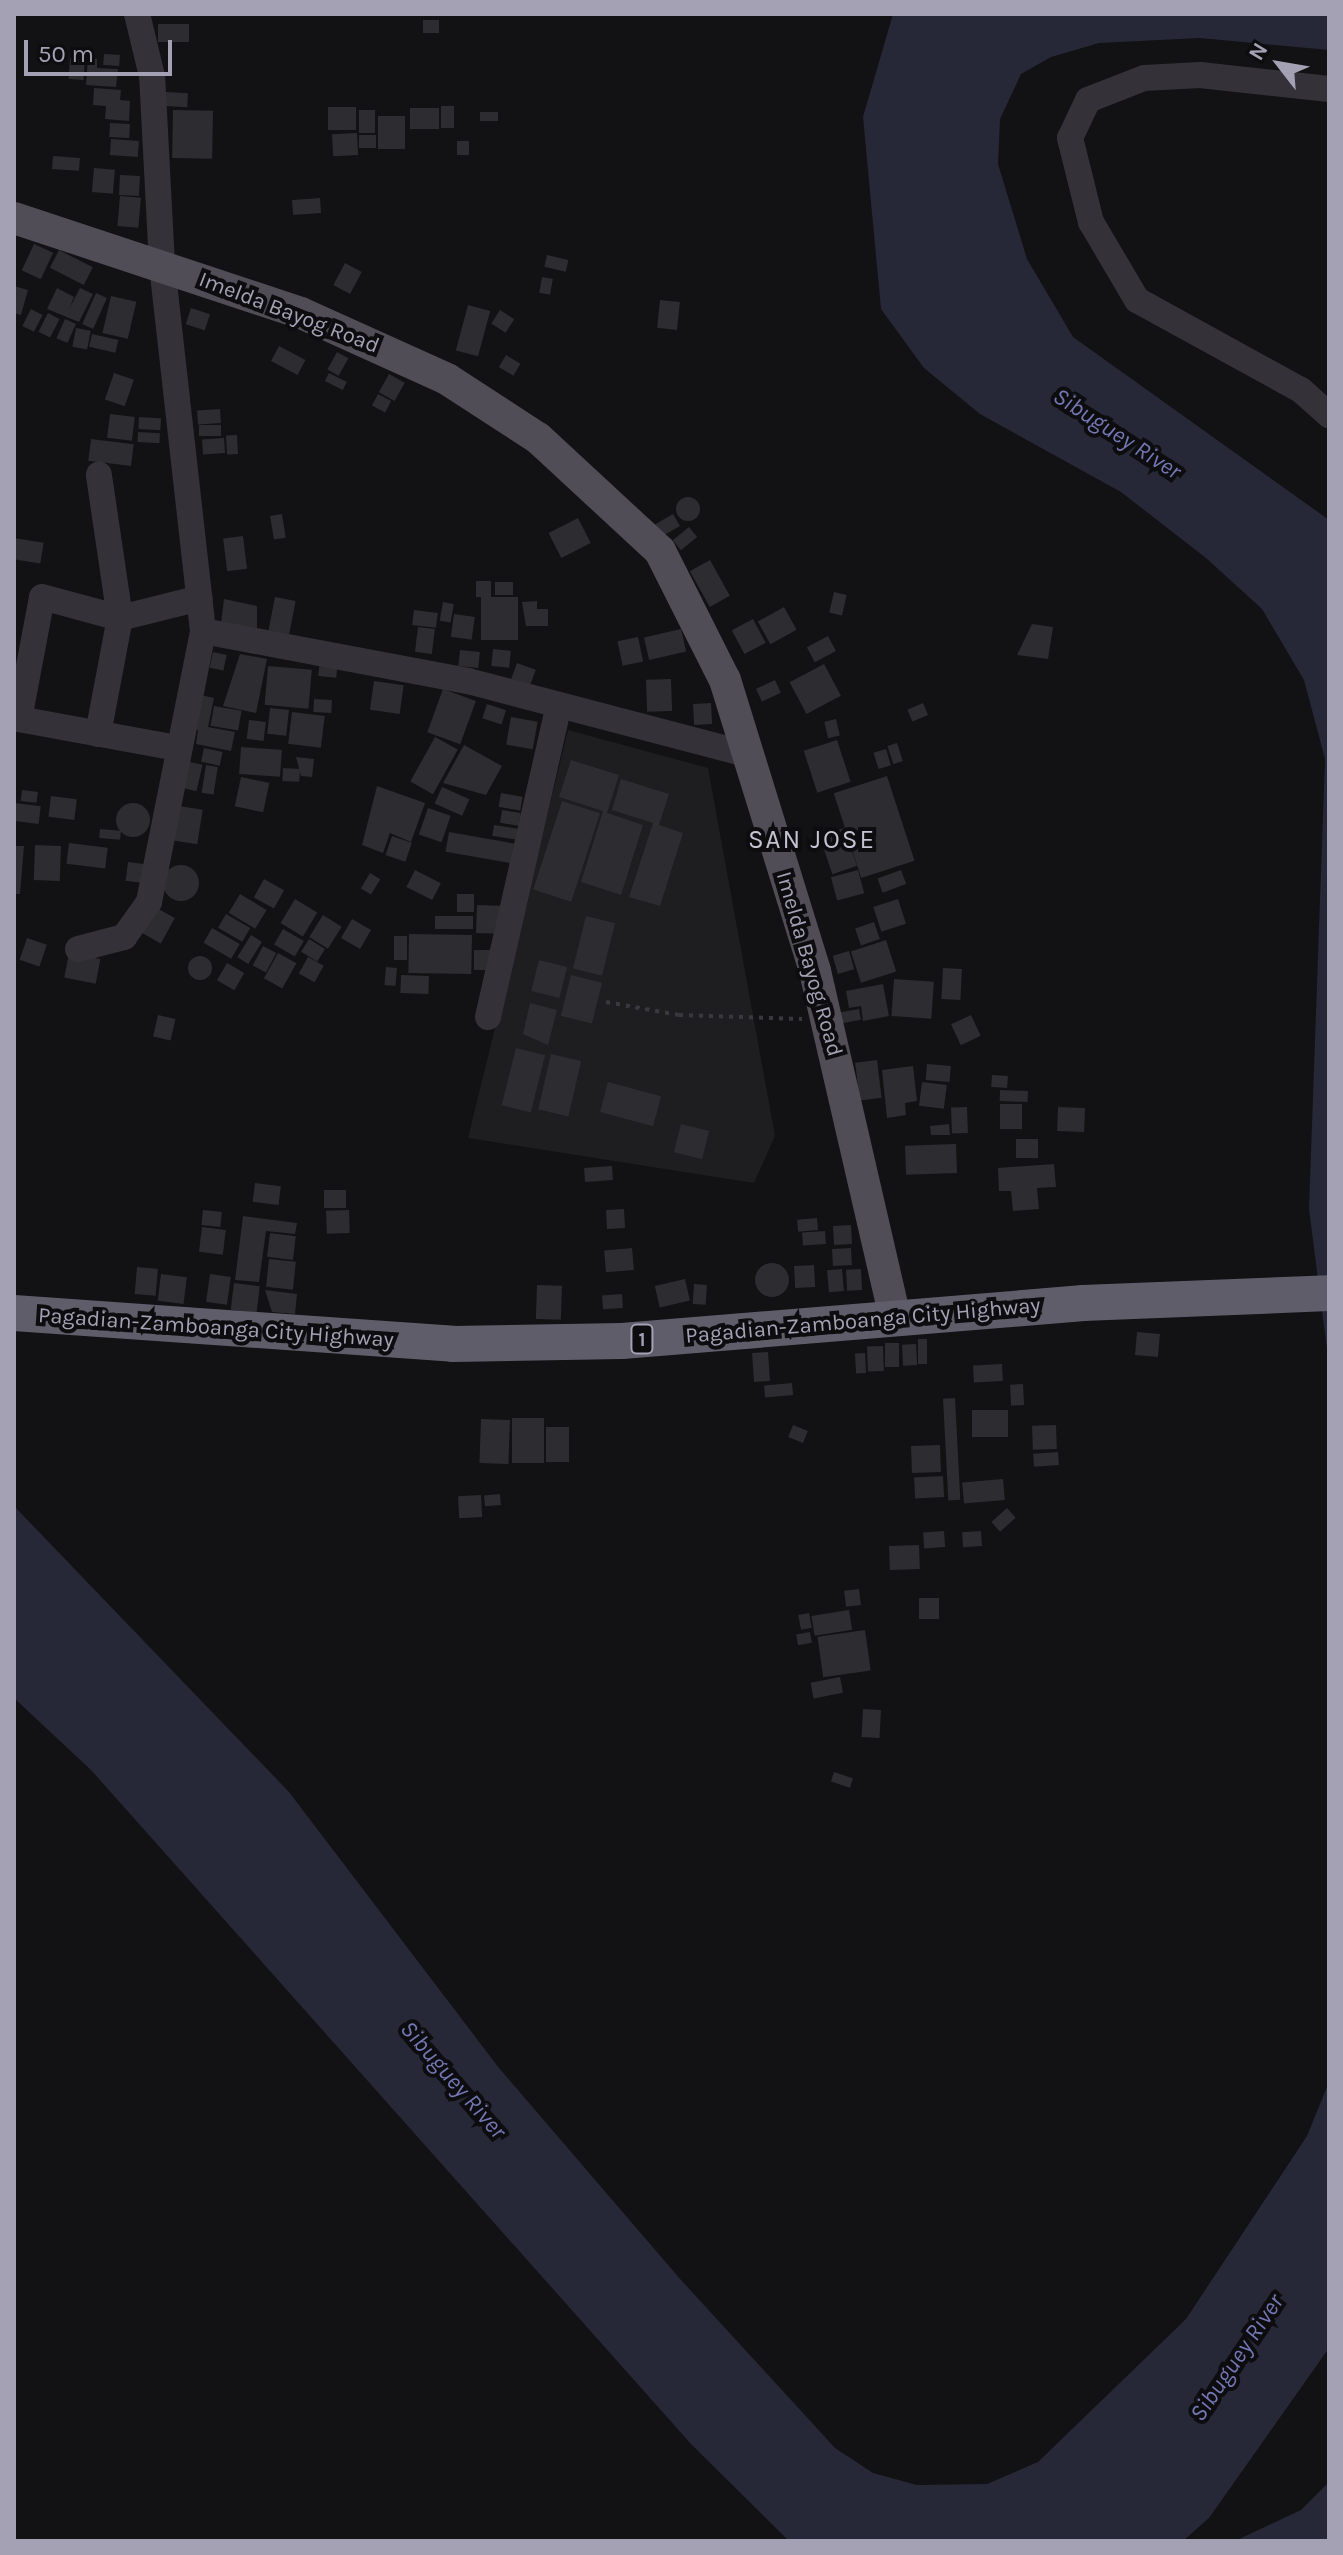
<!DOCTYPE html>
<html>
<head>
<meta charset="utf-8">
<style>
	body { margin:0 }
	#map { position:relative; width:1343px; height:2555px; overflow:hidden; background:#121113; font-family:Karla,sans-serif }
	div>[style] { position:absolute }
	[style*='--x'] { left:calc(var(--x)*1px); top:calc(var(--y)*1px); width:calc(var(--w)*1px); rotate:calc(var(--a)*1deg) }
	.built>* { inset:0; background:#1e1d20 }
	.water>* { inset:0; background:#262837 }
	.building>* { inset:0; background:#2d2c30; transform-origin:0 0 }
	.round { border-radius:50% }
	.path>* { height:4px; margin-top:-2px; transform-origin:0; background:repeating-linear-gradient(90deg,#39383f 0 4px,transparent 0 10px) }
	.minor>* { height:26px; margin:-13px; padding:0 13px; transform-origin:13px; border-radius:13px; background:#343238 }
	.major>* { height:32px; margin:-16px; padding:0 16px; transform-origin:16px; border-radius:16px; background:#504d57 }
	.highway>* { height:36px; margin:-18px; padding:0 18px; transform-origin:18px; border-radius:18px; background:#605d6a }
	span { translate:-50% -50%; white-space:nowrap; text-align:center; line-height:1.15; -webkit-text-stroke:8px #0d0c0e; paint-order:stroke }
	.shield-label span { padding:2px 6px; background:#0d0c0e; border:2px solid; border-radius:6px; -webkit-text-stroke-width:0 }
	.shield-label { font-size:20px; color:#a4a1b5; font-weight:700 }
	.street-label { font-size:22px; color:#a4a1b5 }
	.water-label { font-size:24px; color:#7377b4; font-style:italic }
	.quarter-label { font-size:26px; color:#c5c2d1; letter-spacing:2px }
	.frame { position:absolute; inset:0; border:16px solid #a4a1b5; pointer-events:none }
	.north { position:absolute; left:1239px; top:24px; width:80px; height:80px; -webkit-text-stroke:6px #0d0c0e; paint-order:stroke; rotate:301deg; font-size:22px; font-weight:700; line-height:32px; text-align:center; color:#a4a1b5 }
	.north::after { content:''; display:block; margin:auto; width:28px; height:36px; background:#a4a1b5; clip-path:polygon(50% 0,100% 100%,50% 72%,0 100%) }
	.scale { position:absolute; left:24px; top:40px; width:148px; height:36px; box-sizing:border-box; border:4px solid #a4a1b5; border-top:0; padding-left:10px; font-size:24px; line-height:28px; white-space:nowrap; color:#a4a1b5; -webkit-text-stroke:6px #0d0c0e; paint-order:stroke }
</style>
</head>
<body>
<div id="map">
	<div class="built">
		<i style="clip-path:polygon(568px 730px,708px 768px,775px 1136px,754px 1183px,468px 1138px)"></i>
	</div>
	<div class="water">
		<i style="clip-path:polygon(893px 14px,1329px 14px,1329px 50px,1200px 38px,1099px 43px,1051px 57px,1021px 74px,1000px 119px,998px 164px,1027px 259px,1073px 337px,1329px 520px,1329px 1365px,1309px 1209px,1325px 759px,1304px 680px,1262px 609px,1206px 558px,1121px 492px,980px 414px,924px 368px,881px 309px,863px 117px)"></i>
		<i style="clip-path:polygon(14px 1506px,289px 1792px,499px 2068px,681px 2280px,835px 2448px,873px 2473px,917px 2485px,987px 2484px,1038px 2462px,1186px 2319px,1307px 2136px,1329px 2082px,1329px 2348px,1209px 2518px,1183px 2541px,789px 2541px,691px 2444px,91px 1770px,14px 1698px)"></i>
		<i style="clip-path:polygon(1329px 2482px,1329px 2541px,1235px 2541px,1301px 2510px)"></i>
	</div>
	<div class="building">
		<i style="left:423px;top:20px;width:16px;height:13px"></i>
		<i style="left:158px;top:24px;width:31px;height:18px"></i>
		<i style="left:104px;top:54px;width:16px;height:11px;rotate:4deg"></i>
		<i style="left:70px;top:58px;width:15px;height:21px;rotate:4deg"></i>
		<i style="clip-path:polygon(88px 58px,97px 59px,97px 68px,118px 69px,116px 87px,86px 85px)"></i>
		<i style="clip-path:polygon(94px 88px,121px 90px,120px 100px,130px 101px,129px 121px,105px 119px,106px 106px,93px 105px)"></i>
		<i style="left:166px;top:92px;width:22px;height:14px;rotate:3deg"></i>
		<i style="left:441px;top:106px;width:13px;height:22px"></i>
		<i style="left:328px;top:107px;width:28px;height:23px"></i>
		<i style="left:410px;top:108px;width:29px;height:21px"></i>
		<i style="left:173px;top:110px;width:40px;height:48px;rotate:1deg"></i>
		<i style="left:359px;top:110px;width:16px;height:23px"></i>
		<i style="left:480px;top:112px;width:18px;height:9px"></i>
		<i style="left:378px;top:116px;width:27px;height:33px"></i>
		<i style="left:110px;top:123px;width:20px;height:14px;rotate:3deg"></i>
		<i style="left:357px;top:133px;width:22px;height:25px;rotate:87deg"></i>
		<i style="left:359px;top:135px;width:17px;height:13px"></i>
		<i style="left:111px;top:139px;width:28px;height:16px;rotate:4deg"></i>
		<i style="left:457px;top:141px;width:12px;height:14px"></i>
		<i style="left:53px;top:156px;width:27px;height:13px;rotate:4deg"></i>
		<i style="left:94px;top:168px;width:21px;height:24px;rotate:5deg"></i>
		<i style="left:120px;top:175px;width:20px;height:20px;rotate:3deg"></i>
		<i style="left:120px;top:196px;width:21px;height:30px;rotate:5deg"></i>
		<i style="left:320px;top:198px;width:15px;height:28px;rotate:86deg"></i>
		<i style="left:34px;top:244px;width:21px;height:29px;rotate:25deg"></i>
		<i style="left:59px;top:250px;width:38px;height:20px;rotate:27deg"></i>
		<i style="left:547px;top:255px;width:22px;height:12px;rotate:13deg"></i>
		<i style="left:345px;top:263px;width:19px;height:25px;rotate:28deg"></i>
		<i style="left:542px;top:277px;width:11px;height:16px;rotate:10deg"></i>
		<i style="clip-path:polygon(14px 286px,28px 290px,21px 315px,14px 313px)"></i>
		<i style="clip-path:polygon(57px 288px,74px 297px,69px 309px,80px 288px,93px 294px,79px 322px,47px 309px)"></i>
		<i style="left:96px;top:293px;width:12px;height:34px;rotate:24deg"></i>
		<i style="left:111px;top:296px;width:26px;height:38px;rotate:13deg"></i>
		<i style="left:660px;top:300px;width:20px;height:28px;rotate:6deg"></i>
		<i style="left:468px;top:305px;width:23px;height:47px;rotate:15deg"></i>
		<i style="left:191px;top:308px;width:20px;height:17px;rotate:18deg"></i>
		<i style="left:31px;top:309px;width:13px;height:19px;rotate:27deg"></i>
		<i style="left:500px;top:310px;width:17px;height:16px;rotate:33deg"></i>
		<i style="left:48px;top:313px;width:13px;height:21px;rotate:27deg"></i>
		<i style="left:65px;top:319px;width:12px;height:21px;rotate:24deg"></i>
		<i style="left:76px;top:328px;width:15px;height:19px;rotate:11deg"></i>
		<i style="left:92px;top:334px;width:27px;height:13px;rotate:13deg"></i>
		<i style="left:279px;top:346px;width:30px;height:17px;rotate:28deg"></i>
		<i style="left:337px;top:352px;width:13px;height:20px;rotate:29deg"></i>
		<i style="left:506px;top:355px;width:17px;height:14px;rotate:31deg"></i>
		<i style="left:114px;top:373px;width:21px;height:28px;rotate:19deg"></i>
		<i style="left:329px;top:373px;width:20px;height:9px;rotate:27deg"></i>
		<i style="left:389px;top:374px;width:18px;height:21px;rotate:29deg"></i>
		<i style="left:378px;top:394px;width:15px;height:13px;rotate:28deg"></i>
		<i style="left:220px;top:409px;width:14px;height:23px;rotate:86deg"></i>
		<i style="left:110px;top:414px;width:25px;height:24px;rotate:7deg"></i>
		<i style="left:139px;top:417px;width:22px;height:12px;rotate:3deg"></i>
		<i style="left:221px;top:425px;width:11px;height:22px;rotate:90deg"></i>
		<i style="left:138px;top:432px;width:22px;height:10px;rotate:3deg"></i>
		<i style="left:237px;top:435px;width:19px;height:11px;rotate:87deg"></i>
		<i style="left:224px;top:438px;width:15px;height:22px;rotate:86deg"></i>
		<i style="left:91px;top:439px;width:43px;height:22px;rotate:7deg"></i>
		<i class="round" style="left:676px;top:497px;width:24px;height:24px"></i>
		<i style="left:282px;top:514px;width:24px;height:12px;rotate:81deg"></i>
		<i style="left:673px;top:514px;width:14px;height:25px;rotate:60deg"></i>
		<i style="left:578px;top:518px;width:28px;height:33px;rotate:63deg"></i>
		<i style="left:689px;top:527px;width:13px;height:21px;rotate:51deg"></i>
		<i style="left:243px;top:536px;width:33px;height:20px;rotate:83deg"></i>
		<i style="left:14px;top:538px;width:30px;height:21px;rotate:9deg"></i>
		<i style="left:710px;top:560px;width:41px;height:23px;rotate:61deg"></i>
		<i style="left:476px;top:581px;width:15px;height:16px"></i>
		<i style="left:495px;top:582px;width:18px;height:13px"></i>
		<i style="left:834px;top:592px;width:13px;height:21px;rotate:13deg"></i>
		<i style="left:275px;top:597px;width:21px;height:36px;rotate:11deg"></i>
		<i style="left:518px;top:597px;width:43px;height:37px;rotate:90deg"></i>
		<i style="clip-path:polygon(224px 599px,257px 606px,257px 632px,221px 624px)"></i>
		<i style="clip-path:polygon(537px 601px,537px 609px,548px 609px,548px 626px,526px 626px,522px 602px)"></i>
		<i style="left:443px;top:602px;width:11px;height:19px;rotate:10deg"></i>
		<i style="left:784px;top:607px;width:26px;height:30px;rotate:61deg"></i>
		<i style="left:414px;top:610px;width:24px;height:15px;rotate:7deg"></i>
		<i style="left:454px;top:614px;width:21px;height:23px;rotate:8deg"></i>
		<i style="left:753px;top:619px;width:27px;height:24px;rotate:62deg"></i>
		<i style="clip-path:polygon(1032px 624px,1053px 627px,1048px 659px,1017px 655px)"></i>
		<i style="left:418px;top:627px;width:17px;height:25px;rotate:7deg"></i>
		<i style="left:681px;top:629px;width:23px;height:38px;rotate:77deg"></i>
		<i style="left:828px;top:636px;width:17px;height:24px;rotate:62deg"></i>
		<i style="left:638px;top:637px;width:25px;height:21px;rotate:78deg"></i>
		<i style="left:493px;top:649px;width:18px;height:17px;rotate:6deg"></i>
		<i style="left:460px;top:650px;width:20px;height:16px;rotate:6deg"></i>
		<i style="left:213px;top:652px;width:14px;height:16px;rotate:12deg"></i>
		<i style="clip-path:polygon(240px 654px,267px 659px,256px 713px,223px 706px)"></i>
		<i style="left:320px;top:659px;width:18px;height:17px;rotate:6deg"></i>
		<i style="left:517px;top:663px;width:20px;height:17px;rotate:20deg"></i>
		<i style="left:824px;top:664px;width:36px;height:39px;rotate:62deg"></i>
		<i style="left:268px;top:666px;width:44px;height:39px;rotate:5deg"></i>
		<i style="left:671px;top:679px;width:32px;height:25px;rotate:88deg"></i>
		<i style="left:775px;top:680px;width:14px;height:21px;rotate:65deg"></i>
		<i style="left:374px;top:681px;width:30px;height:29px;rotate:8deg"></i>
		<i style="left:443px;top:689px;width:35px;height:46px;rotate:20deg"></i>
		<i style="clip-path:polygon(192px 693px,214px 698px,208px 727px,235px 732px,231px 751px,196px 744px,198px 730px,185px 727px)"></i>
		<i style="left:314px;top:699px;width:18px;height:13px;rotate:3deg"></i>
		<i style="left:711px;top:703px;width:21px;height:18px;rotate:87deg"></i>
		<i style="left:923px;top:703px;width:13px;height:17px;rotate:67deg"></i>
		<i style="left:487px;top:704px;width:20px;height:15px;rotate:18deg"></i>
		<i style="left:214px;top:706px;width:28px;height:20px;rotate:10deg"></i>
		<i style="left:270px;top:708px;width:19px;height:26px;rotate:6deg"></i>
		<i style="left:292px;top:712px;width:33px;height:32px;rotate:7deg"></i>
		<i style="left:511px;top:717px;width:27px;height:28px;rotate:10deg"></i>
		<i style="left:836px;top:719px;width:17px;height:12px;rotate:77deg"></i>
		<i style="left:249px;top:720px;width:17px;height:19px;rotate:7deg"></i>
		<i style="left:435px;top:737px;width:26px;height:51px;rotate:29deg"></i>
		<i style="left:837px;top:740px;width:44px;height:35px;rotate:72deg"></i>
		<i style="left:897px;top:743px;width:19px;height:10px;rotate:72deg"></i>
		<i style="clip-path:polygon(464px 745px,502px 766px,486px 795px,443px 783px)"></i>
		<i style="left:241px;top:747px;width:41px;height:27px;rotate:4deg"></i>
		<i style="left:204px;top:748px;width:19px;height:14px;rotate:12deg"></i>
		<i style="left:886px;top:749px;width:17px;height:13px;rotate:73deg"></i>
		<i style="clip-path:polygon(296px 757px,314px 759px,312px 777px,301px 776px)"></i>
		<i style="clip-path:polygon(571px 760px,619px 775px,607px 813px,643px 825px,621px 895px,581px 882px,603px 811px,559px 797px)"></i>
		<i style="left:186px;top:761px;width:17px;height:27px;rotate:13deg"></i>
		<i style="left:206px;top:765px;width:12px;height:28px;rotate:9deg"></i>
		<i style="left:283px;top:768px;width:17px;height:13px;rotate:3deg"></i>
		<i style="left:887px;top:776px;width:89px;height:56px;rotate:72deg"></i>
		<i style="left:241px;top:777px;width:29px;height:30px;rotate:12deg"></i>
		<i style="clip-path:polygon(621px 779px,669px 794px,659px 825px,683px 833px,660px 906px,629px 897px,653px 823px,612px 810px)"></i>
		<i style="clip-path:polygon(377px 786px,425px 803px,411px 842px,390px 833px,383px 853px,362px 845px)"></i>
		<i style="left:442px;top:787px;width:30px;height:18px;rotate:24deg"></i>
		<i style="left:22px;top:790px;width:16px;height:11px;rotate:7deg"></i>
		<i style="left:501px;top:793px;width:22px;height:14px;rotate:10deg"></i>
		<i style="left:51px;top:796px;width:26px;height:21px;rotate:7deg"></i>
		<i style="left:562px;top:801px;width:40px;height:93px;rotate:18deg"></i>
		<i style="left:15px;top:803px;width:26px;height:18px;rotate:7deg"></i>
		<i class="round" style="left:116px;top:803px;width:34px;height:34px"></i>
		<i style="left:179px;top:806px;width:24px;height:35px;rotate:9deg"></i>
		<i style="left:428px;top:808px;width:24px;height:28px;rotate:19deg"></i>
		<i style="left:502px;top:810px;width:19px;height:13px;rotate:9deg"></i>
		<i style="left:494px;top:825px;width:24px;height:11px;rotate:9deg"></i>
		<i style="left:844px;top:828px;width:40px;height:26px;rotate:71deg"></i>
		<i style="left:100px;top:829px;width:21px;height:9px;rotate:5deg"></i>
		<i style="left:449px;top:832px;width:66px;height:20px;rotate:10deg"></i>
		<i style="left:392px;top:836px;width:21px;height:20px;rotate:19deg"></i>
		<i style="left:69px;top:843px;width:39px;height:21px;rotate:7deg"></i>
		<i style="left:35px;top:845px;width:26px;height:35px;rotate:2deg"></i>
		<i style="clip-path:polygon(14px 846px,24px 846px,20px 894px,14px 894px)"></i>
		<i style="left:128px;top:862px;width:16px;height:19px;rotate:7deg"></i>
		<i class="round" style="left:163px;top:865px;width:36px;height:36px"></i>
		<i style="left:415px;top:870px;width:29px;height:19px;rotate:27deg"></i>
		<i style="left:858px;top:870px;width:24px;height:28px;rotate:75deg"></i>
		<i style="left:901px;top:870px;width:15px;height:25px;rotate:70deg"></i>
		<i style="left:370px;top:873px;width:12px;height:18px;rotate:31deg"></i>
		<i style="left:264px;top:879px;width:23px;height:21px;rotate:29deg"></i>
		<i style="left:240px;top:894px;width:31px;height:22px;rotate:31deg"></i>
		<i style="left:457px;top:894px;width:17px;height:18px"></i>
		<i style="left:295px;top:899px;width:26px;height:28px;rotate:31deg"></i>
		<i style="left:898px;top:899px;width:26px;height:26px;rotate:72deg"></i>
		<i style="left:477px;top:905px;width:24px;height:28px;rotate:2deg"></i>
		<i style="left:153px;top:906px;width:25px;height:29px;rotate:29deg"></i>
		<i style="left:226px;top:914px;width:28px;height:16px;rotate:30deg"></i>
		<i style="left:323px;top:915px;width:22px;height:26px;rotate:32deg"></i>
		<i style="left:435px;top:916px;width:38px;height:13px"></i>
		<i style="left:586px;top:916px;width:30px;height:54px;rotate:14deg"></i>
		<i style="left:352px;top:919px;width:22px;height:22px;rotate:30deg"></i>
		<i style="left:874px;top:922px;width:18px;height:20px;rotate:71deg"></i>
		<i style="left:212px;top:928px;width:32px;height:17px;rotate:30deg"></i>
		<i style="left:283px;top:929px;width:24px;height:18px;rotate:30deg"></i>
		<i style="left:409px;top:934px;width:63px;height:39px;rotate:1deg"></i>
		<i style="left:251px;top:935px;width:13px;height:26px;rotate:32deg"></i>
		<i style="left:394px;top:936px;width:13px;height:24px"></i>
		<i style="left:27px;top:938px;width:21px;height:23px;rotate:19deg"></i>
		<i style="left:309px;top:939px;width:19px;height:15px;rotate:32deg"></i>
		<i style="left:886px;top:940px;width:33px;height:37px;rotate:72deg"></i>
		<i style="left:263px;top:946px;width:15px;height:22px;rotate:28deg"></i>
		<i style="left:474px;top:950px;width:17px;height:20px"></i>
		<i style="left:849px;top:951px;width:19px;height:17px;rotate:74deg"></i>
		<i style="left:69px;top:953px;width:32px;height:25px;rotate:11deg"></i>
		<i style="left:278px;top:953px;width:21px;height:29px;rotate:29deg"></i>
		<i class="round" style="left:188px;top:956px;width:24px;height:24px"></i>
		<i style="left:308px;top:957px;width:18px;height:19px;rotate:29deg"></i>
		<i style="left:539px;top:960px;width:29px;height:32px;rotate:14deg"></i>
		<i style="left:227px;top:963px;width:20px;height:20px;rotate:30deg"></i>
		<i style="left:386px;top:967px;width:11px;height:18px;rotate:5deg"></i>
		<i style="left:943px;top:968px;width:19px;height:31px;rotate:3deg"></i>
		<i style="left:401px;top:975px;width:28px;height:18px;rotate:2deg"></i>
		<i style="left:571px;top:975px;width:32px;height:42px;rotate:14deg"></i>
		<i style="left:894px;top:979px;width:40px;height:37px;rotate:4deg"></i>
		<i style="clip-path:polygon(883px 984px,889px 1016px,863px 1021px,861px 1006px,849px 1008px,846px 991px)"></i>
		<i style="clip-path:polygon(530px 1003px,557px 1010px,548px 1045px,523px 1034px)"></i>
		<i style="left:859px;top:1009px;width:11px;height:19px;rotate:80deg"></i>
		<i style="left:158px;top:1015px;width:18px;height:22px;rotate:13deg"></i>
		<i style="left:971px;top:1015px;width:23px;height:22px;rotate:65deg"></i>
		<i style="left:516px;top:1048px;width:30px;height:59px;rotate:14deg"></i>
		<i style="left:551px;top:1054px;width:31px;height:57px;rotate:13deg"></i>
		<i style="left:877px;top:1060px;width:38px;height:22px;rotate:83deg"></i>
		<i style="left:927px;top:1064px;width:24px;height:16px;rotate:5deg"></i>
		<i style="clip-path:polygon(913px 1066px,917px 1101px,905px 1103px,906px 1115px,887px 1118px,882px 1070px)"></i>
		<i style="left:992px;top:1075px;width:16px;height:12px;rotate:4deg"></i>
		<i style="left:608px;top:1082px;width:55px;height:31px;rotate:15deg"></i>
		<i style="left:922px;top:1082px;width:25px;height:24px;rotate:7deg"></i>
		<i style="left:1000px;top:1090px;width:28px;height:11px;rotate:2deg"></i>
		<i style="left:1000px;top:1104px;width:22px;height:25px"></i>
		<i style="left:967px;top:1107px;width:26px;height:16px;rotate:88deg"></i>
		<i style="left:1058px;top:1107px;width:27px;height:24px;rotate:2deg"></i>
		<i style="left:681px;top:1124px;width:29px;height:29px;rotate:14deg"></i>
		<i style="clip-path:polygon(949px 1124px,950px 1135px,931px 1135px,930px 1126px)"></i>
		<i style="left:1016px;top:1139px;width:22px;height:19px"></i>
		<i style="left:956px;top:1144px;width:29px;height:51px;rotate:88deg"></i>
		<i style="clip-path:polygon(1054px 1164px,1056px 1187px,1037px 1188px,1039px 1209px,1013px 1211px,1011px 1191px,999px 1191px,998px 1168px)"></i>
		<i style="left:612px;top:1166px;width:14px;height:28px;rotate:86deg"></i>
		<i style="left:255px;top:1183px;width:26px;height:19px;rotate:7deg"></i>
		<i style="left:324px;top:1190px;width:22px;height:18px"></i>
		<i style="left:624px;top:1209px;width:19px;height:18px;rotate:87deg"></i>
		<i style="left:203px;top:1210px;width:19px;height:15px;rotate:6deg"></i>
		<i style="left:349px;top:1210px;width:23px;height:23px;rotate:88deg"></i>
		<i style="clip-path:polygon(243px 1216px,297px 1223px,295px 1234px,266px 1231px,259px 1282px,235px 1280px)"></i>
		<i style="left:817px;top:1218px;width:12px;height:20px;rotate:85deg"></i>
		<i style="left:851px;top:1225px;width:19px;height:18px;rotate:87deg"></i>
		<i style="left:202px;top:1227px;width:24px;height:25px;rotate:7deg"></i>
		<i style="left:825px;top:1231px;width:13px;height:23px;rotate:86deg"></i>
		<i style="left:270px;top:1233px;width:26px;height:24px;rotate:7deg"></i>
		<i style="left:632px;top:1248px;width:22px;height:28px;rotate:85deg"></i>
		<i style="left:851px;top:1248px;width:17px;height:19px;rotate:87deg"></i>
		<i style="left:269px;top:1259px;width:27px;height:28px;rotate:6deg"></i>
		<i class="round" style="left:755px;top:1263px;width:34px;height:34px"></i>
		<i style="left:814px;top:1265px;width:22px;height:20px;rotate:87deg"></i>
		<i style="left:137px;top:1267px;width:21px;height:27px;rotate:5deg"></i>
		<i style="left:842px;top:1269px;width:22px;height:15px;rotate:85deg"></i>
		<i style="left:861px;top:1269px;width:21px;height:15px;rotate:87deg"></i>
		<i style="left:161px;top:1274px;width:26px;height:27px;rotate:7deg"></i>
		<i style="left:210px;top:1274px;width:21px;height:28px;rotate:8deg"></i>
		<i style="left:685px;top:1279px;width:22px;height:31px;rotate:77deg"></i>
		<i style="left:234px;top:1283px;width:26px;height:27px;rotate:7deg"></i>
		<i style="left:694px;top:1284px;width:13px;height:20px;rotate:4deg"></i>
		<i style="left:537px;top:1285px;width:25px;height:34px;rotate:2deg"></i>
		<i style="clip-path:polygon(265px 1290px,297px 1294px,295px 1314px,272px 1312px)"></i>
		<i style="left:622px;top:1294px;width:14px;height:20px;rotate:86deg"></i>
		<i style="left:1137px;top:1332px;width:23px;height:23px;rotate:5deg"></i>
		<i style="left:918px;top:1339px;width:9px;height:25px"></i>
		<i style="left:885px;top:1343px;width:14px;height:24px"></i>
		<i style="left:916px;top:1344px;width:21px;height:14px;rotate:87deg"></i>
		<i style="left:883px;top:1346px;width:25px;height:16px;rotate:88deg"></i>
		<i style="left:768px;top:1352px;width:29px;height:16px;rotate:86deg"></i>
		<i style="left:865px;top:1353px;width:20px;height:10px;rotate:87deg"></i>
		<i style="left:1002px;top:1364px;width:17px;height:29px;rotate:87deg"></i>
		<i style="left:792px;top:1383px;width:12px;height:28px;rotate:85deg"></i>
		<i style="left:1023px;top:1384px;width:21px;height:13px;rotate:87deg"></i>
		<i style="left:955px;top:1398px;width:102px;height:12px;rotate:87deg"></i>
		<i style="left:972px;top:1410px;width:36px;height:27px"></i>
		<i style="left:512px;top:1418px;width:32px;height:45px"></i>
		<i style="left:481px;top:1419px;width:29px;height:44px;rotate:2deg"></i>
		<i style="left:793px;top:1425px;width:16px;height:13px;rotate:22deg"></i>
		<i style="left:1056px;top:1425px;width:24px;height:24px;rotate:88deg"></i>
		<i style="left:546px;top:1427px;width:23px;height:35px"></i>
		<i style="left:940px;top:1445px;width:27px;height:29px;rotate:88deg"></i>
		<i style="left:1058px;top:1452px;width:13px;height:25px;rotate:86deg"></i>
		<i style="left:943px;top:1476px;width:21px;height:29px;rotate:87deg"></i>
		<i style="left:1003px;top:1479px;width:21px;height:41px;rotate:85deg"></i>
		<i style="left:500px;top:1494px;width:11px;height:16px;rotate:85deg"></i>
		<i style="left:481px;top:1495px;width:22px;height:23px;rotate:87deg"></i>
		<i style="left:1007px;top:1508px;width:13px;height:21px;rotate:48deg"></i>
		<i style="left:944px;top:1531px;width:16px;height:21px;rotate:86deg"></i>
		<i style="left:981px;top:1531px;width:15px;height:19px;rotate:86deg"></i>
		<i style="left:919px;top:1545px;width:24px;height:30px;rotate:88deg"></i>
		<i style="left:859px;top:1589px;width:16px;height:15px;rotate:83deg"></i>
		<i style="left:939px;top:1598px;width:21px;height:20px;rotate:90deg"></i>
		<i style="left:849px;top:1610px;width:20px;height:38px;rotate:81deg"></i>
		<i style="left:809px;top:1613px;width:15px;height:11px;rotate:79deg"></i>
		<i style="left:865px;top:1630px;width:41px;height:48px;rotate:82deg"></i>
		<i style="left:810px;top:1632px;width:11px;height:14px;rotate:80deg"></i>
		<i style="left:840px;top:1677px;width:16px;height:30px;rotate:79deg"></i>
		<i style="left:863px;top:1709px;width:18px;height:28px;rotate:3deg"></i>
		<i style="left:834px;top:1772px;width:20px;height:10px;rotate:18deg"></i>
	</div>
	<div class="path">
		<i style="--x:606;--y:1002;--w:74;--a:10.1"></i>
		<i style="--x:679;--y:1015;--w:123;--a:1.9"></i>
	</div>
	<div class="minor">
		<i style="--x:1329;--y:89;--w:130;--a:-173.8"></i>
		<i style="--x:1200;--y:75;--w:56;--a:176.9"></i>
		<i style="--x:1144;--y:78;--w:60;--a:158.6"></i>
		<i style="--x:1088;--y:100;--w:42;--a:115.3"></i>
		<i style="--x:1070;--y:138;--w:87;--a:76"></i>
		<i style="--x:1091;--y:222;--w:91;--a:59.5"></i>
		<i style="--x:1137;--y:300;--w:187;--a:28.8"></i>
		<i style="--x:1301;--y:390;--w:38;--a:42"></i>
		<i style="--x:203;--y:631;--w:270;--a:10.7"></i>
		<i style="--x:468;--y:681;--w:288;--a:14.7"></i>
		<i style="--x:98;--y:734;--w:118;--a:-79.3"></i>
		<i style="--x:120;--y:618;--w:145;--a:-98.4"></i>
		<i style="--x:177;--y:748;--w:161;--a:-169.6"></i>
		<i style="--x:19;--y:719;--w:124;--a:-79.3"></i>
		<i style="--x:42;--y:597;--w:81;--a:15.1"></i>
		<i style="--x:120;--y:618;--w:82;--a:-14"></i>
		<i style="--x:78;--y:949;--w:48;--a:-14.6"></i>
		<i style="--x:124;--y:937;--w:43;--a:-54.5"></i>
		<i style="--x:149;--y:902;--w:276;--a:-78.7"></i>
		<i style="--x:203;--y:631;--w:368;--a:-96.4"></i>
		<i style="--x:162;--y:265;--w:189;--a:-93"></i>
		<i style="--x:152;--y:76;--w:64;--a:-103.6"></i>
		<i style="--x:488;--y:1017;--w:317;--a:-77.2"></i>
	</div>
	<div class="major">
		<i style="--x:14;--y:218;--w:302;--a:18.3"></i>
		<i style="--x:301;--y:313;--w:160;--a:24.3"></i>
		<i style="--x:447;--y:379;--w:108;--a:33"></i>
		<i style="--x:538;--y:438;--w:166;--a:42.8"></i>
		<i style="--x:660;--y:551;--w:144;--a:63.3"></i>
		<i style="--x:725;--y:680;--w:305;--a:72.8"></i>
		<i style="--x:815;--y:971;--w:355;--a:77"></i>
	</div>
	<div class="highway">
		<i style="--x:14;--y:1313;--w:440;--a:4"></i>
		<i style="--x:453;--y:1344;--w:169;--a:-1"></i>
		<i style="--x:622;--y:1341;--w:463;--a:-4.7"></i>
		<i style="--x:1083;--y:1303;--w:246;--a:-2.3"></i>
	</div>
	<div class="shield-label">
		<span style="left:642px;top:1339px">1</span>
	</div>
	<div class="street-label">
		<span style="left:289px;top:313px;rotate:21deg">Imelda Bayog Road</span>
		<span style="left:809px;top:964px;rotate:74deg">Imelda Bayog Road</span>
		<span style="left:863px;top:1321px;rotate:-5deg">Pagadian-Zamboanga City Highway</span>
		<span style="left:216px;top:1328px;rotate:4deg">Pagadian-Zamboanga City Highway</span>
	</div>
	<div class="water-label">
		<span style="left:1117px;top:434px;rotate:33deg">Sibuguey River</span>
		<span style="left:453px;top:2080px;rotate:49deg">Sibuguey River</span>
		<span style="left:1237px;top:2358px;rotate:-56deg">Sibuguey River</span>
	</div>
	<div class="quarter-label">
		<span style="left:812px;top:840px">SAN JOSE</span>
	</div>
	<div class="frame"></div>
	<div class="north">N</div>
	<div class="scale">50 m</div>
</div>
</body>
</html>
